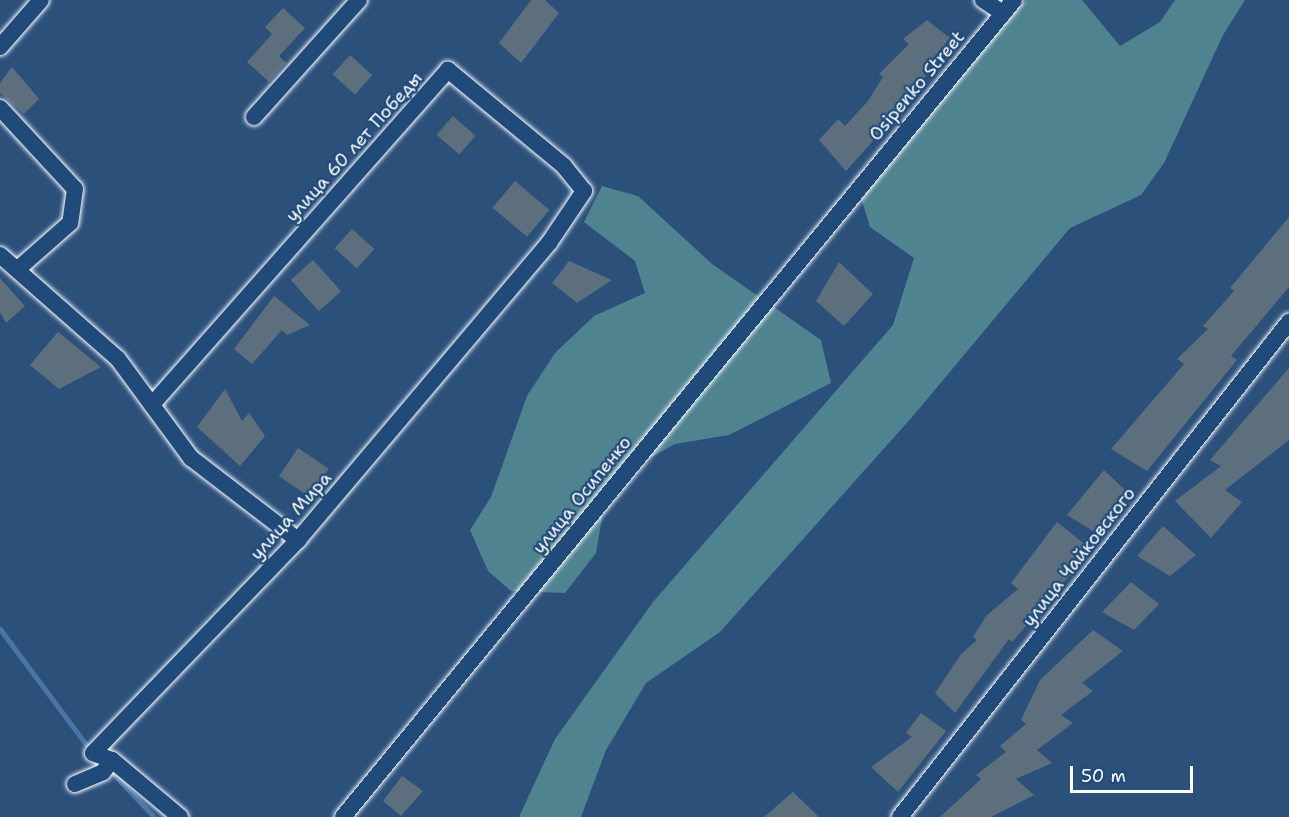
<!DOCTYPE html>
<html>
<head>
<meta charset="utf-8">
<style>
	body { margin:0 }
	#map { position:relative; width:1289px; height:817px; overflow:hidden; background:#2b517b; font-family:"Shantell Sans",sans-serif }
	div>[style] { position:absolute }
	[style*='--x'] { left:calc(var(--x)*1px); top:calc(var(--y)*1px); width:calc(var(--w)*1px); rotate:calc(var(--a)*1deg) }
	.green>* { inset:0; background:#4f8390 }
	.stream>* { height:5px; margin:-2.5px; padding:0 2.5px; transform-origin:2.5px; border-radius:2.5px; background:#4a76a5 }
	.building>* { inset:0; background:#5d6e7d; transform-origin:0 0 }
	.roads { filter:drop-shadow(0 0 2px #fff) drop-shadow(0 0 2px #fff) }
	.street>* { height:16px; margin:-8px; padding:0 8px; transform-origin:8px; border-radius:8px; background:#1f4a7a }
	span { translate:-50% -50%; white-space:nowrap; text-align:center; line-height:1.15; -webkit-text-stroke:4.5px #1f4a7a; paint-order:stroke }
	.street-label { font-size:18px; color:#fff }
	.scale { position:absolute; left:1070px; top:766px; width:123px; height:27px; box-sizing:border-box; border:3px solid #fff; border-top:0; padding-left:8px; font-size:18px; line-height:21px; white-space:nowrap; color:#fff; -webkit-text-stroke:4px #1f4a7a; paint-order:stroke }
</style>
</head>
<body>
<div id="map">
	<div class="green">
		<i style="clip-path:polygon(1026px 0,1082px 0,1120px 46px,1160px 22px,1175px 0,1245px 0,1223px 35px,1164px 163px,1141px 195px,1070px 228px,913px 416px,720px 632px,646px 683px,606px 750px,581px 817px,519px 817px,555px 739px,653px 602px,893px 325px,914px 258px,870px 227px,856px 181px)"></i>
		<i style="clip-path:polygon(602px 186px,638px 196px,712px 264px,821px 340px,831px 383px,729px 435px,675px 444px,628px 470px,604px 506px,596px 553px,565px 593px,511px 591px,488px 571px,470px 530px,491px 497px,527px 396px,555px 353px,594px 316px,645px 293px,635px 261px,584px 222px)"></i>
	</div>
	<div class="stream">
		<i style="--x:0;--y:629;--w:152;--a:53.3"></i>
		<i style="--x:108;--y:768;--w:67;--a:46.8"></i>
	</div>
	<div class="building">
		<i style="clip-path:polygon(531px 0,545px 0,559px 13px,521px 63px,499px 43px)"></i>
		<i style="clip-path:polygon(283px 8px,305px 28px,279px 56px,286px 63px,269px 82px,247px 62px,272px 34px,265px 27px)"></i>
		<i style="clip-path:polygon(927px 20px,950px 38px,922px 71px,926px 76px,901px 100px,906px 104px,846px 171px,819px 140px,838px 119px,845px 126px,868px 101px,883px 77px,879px 74px,909px 44px,903px 39px)"></i>
		<i style="left:350px;top:55px;width:30px;height:26px;rotate:42deg"></i>
		<i style="clip-path:polygon(12px 67px,39px 99px,24px 114px,0 93px,0 83px)"></i>
		<i style="left:453px;top:116px;width:30px;height:25px;rotate:41deg"></i>
		<i style="left:515px;top:181px;width:45px;height:35px;rotate:40deg"></i>
		<i style="clip-path:polygon(1289px 217px,1289px 287px,1231px 356px,1237px 360px,1147px 471px,1111px 449px,1184px 364px,1177px 359px,1208px 329px,1203px 326px,1234px 291px,1230px 288px)"></i>
		<i style="left:352px;top:229px;width:30px;height:26px;rotate:42deg"></i>
		<i style="left:313px;top:260px;width:42px;height:30px;rotate:48deg"></i>
		<i style="clip-path:polygon(569px 261px,612px 280px,577px 303px,552px 283px)"></i>
		<i style="clip-path:polygon(839px 262px,873px 294px,844px 326px,816px 301px)"></i>
		<i style="clip-path:polygon(0 278px,25px 306px,6px 323px,0 312px)"></i>
		<i style="clip-path:polygon(274px 296px,310px 325px,287px 335px,282px 330px,252px 364px,234px 349px)"></i>
		<i style="clip-path:polygon(58px 332px,101px 367px,59px 389px,30px 365px)"></i>
		<i style="clip-path:polygon(1289px 368px,1289px 440px,1225px 490px,1242px 502px,1211px 538px,1175px 501px,1221px 466px,1210px 460px)"></i>
		<i style="clip-path:polygon(225px 389px,242px 421px,249px 413px,265px 436px,240px 466px,197px 427px)"></i>
		<i style="left:298px;top:448px;width:37px;height:34px;rotate:34deg"></i>
		<i style="clip-path:polygon(1104px 470px,1129px 494px,1098px 534px,1067px 515px)"></i>
		<i style="clip-path:polygon(1057px 522px,1092px 550px,1012px 642px,1009px 639px,955px 713px,935px 693px,961px 654px,977px 640px,973px 637px,986px 616px,1018px 589px,1011px 583px)"></i>
		<i style="clip-path:polygon(1163px 526px,1196px 555px,1170px 576px,1137px 556px)"></i>
		<i style="clip-path:polygon(1131px 582px,1159px 604px,1134px 630px,1102px 612px)"></i>
		<i style="clip-path:polygon(1093px 630px,1123px 651px,1082px 683px,1093px 691px,1061px 715px,1073px 723px,1037px 750px,1052px 763px,1016px 779px,1034px 795px,991px 817px,940px 817px,981px 779px,976px 775px,1006px 752px,1000px 746px,1026px 724px,1021px 720px,1040px 680px)"></i>
		<i style="clip-path:polygon(921px 713px,946px 731px,898px 792px,871px 767px,912px 737px,906px 733px)"></i>
		<i style="clip-path:polygon(402px 776px,423px 791px,401px 816px,383px 801px)"></i>
		<i style="clip-path:polygon(793px 792px,819px 817px,764px 817px)"></i>
	</div>
	<div class="roads">
		<div class="street">
			<i style="--x:983;--y:0;--w:24;--a:33"></i>
			<i style="--x:0;--y:47;--w:62;--a:-48.9"></i>
			<i style="--x:0;--y:108;--w:110;--a:47.2"></i>
			<i style="--x:75;--y:189;--w:34;--a:98"></i>
			<i style="--x:70;--y:223;--w:68;--a:138.6"></i>
			<i style="--x:254;--y:117;--w:157;--a:-48.1"></i>
			<i style="--x:0;--y:255;--w:157;--a:41.4"></i>
			<i style="--x:118;--y:359;--w:123;--a:53.6"></i>
			<i style="--x:191;--y:458;--w:135;--a:37.5"></i>
			<i style="--x:112;--y:760;--w:89;--a:40"></i>
			<i style="--x:75;--y:784;--w:30;--a:-23"></i>
			<i style="--x:103;--y:772;--w:15;--a:-53"></i>
			<i style="--x:112;--y:760;--w:20;--a:-160"></i>
			<i style="--x:93;--y:753;--w:296;--a:-46.1"></i>
			<i style="--x:298;--y:540;--w:389;--a:-49.8"></i>
			<i style="--x:549;--y:243;--w:63;--a:-56.1"></i>
			<i style="--x:584;--y:191;--w:32;--a:-129"></i>
			<i style="--x:564;--y:166;--w:151;--a:-140.4"></i>
			<i style="--x:448;--y:70;--w:447;--a:131.5"></i>
			<i style="--x:343;--y:817;--w:1057;--a:-50.6"></i>
			<i style="--x:900;--y:817;--w:630;--a:-51.84"></i>
		</div>
	</div>
	<div class="street-label">
		<span style="left:917px;top:86px;rotate:-50deg">Osipenko Street</span>
		<span style="left:354px;top:147px;rotate:-48deg">улица 60 лет Победы</span>
		<span style="left:582px;top:495px;rotate:-51deg">улица Осипенко</span>
		<span style="left:291px;top:516px;rotate:-48deg">улица Мира</span>
		<span style="left:1079px;top:557px;rotate:-52deg">улица Чайковского</span>
	</div>
	<div class="scale">50 m</div>
</div>
</body>
</html>
